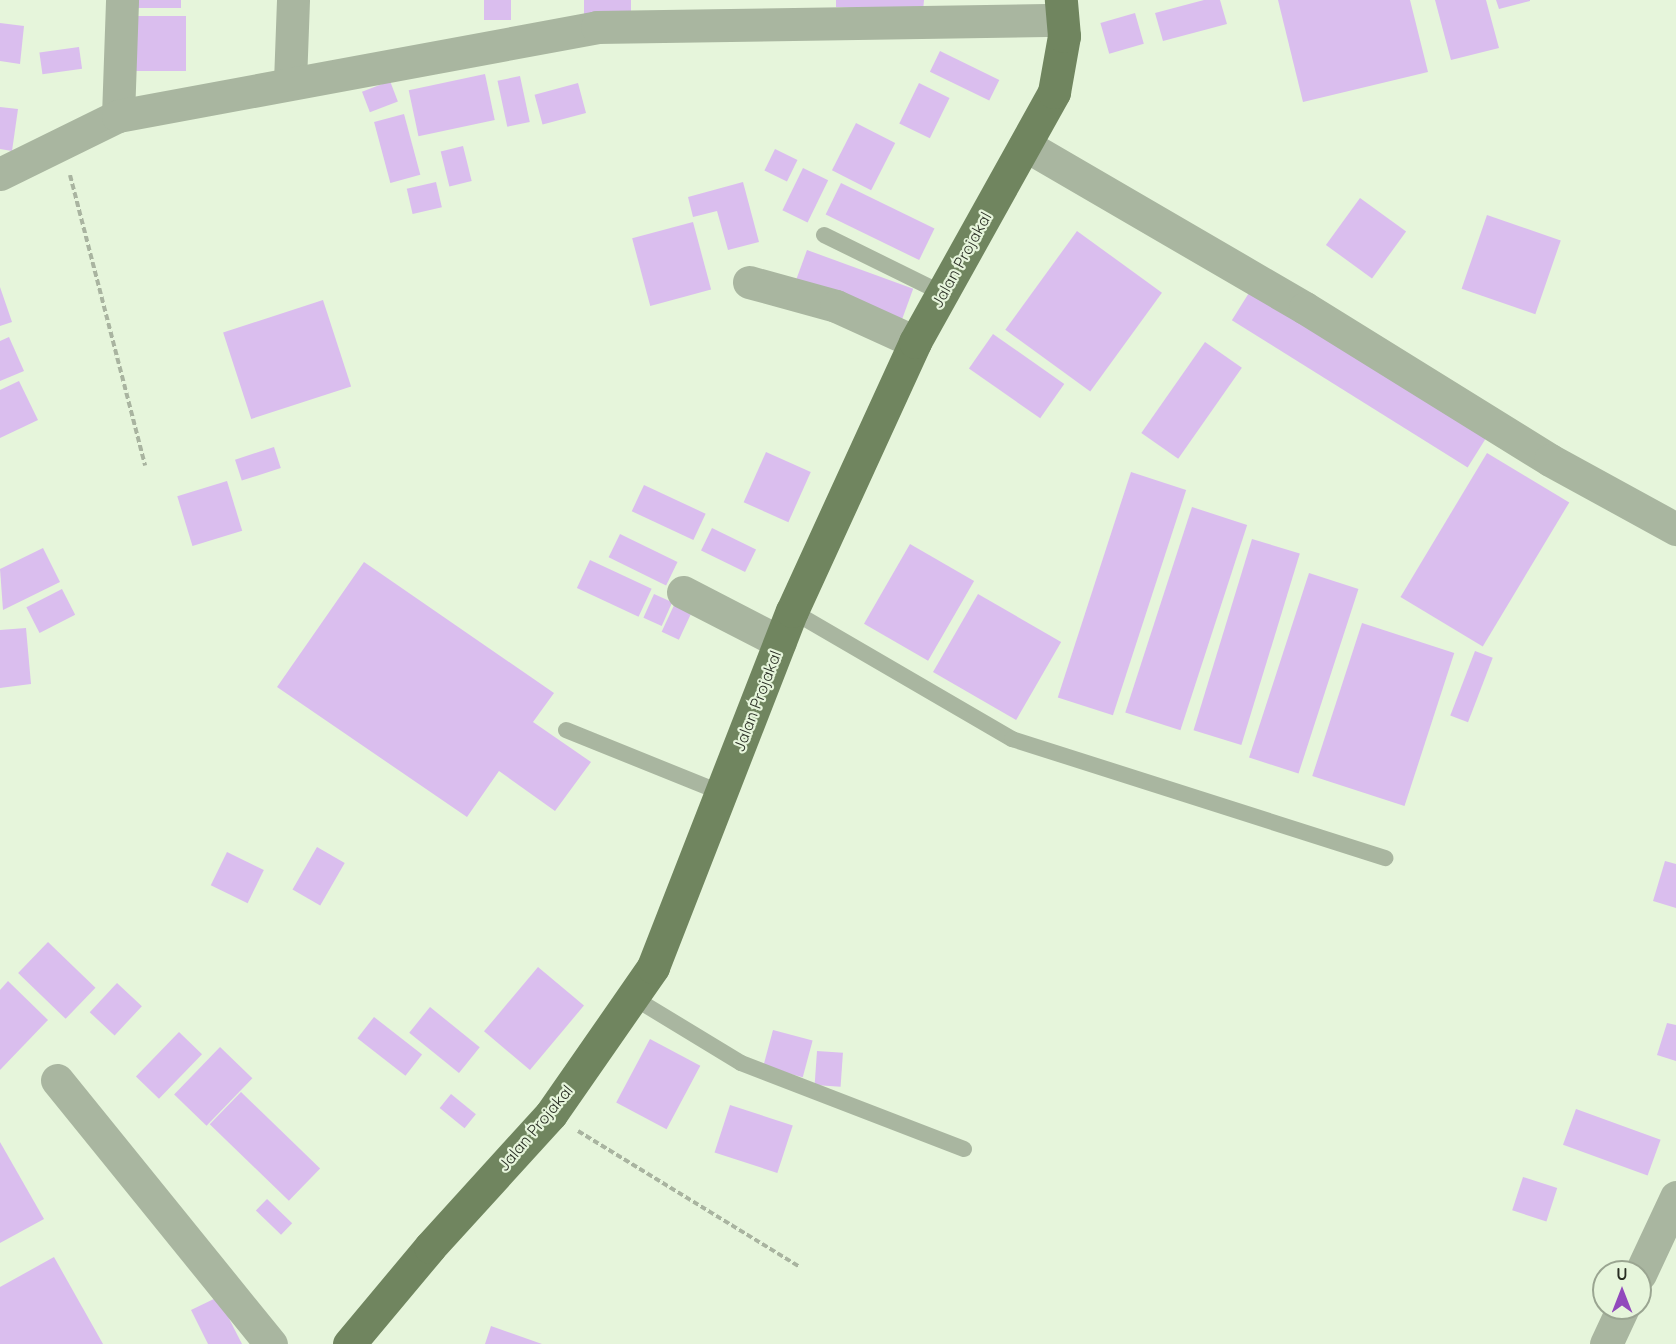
<!DOCTYPE html>
<html>
<head>
<meta charset="utf-8">
<style>
	body { margin:0 }
	#map { position:relative; width:1676px; height:1344px; overflow:hidden; background:#e6f5db; font-family:Quicksand,sans-serif }
	div>[style] { position:absolute }
	[style*='--x'] { left:calc(var(--x)*1px); top:calc(var(--y)*1px); width:calc(var(--w)*1px); rotate:calc(var(--a)*1deg) }
	.building>* { inset:0; background:#dabeee; transform-origin:0 0 }
	.path>* { height:4px; margin-top:-2px; transform-origin:0; background:repeating-linear-gradient(90deg,#a9b4a0 0 6px,transparent 0 9px) }
	.lane>* { height:16px; margin:-8px; padding:0 8px; transform-origin:8px; border-radius:8px; background:#a9b6a0 }
	.street>* { height:33px; margin:-16.5px; padding:0 16.5px; transform-origin:16.5px; border-radius:16.5px; background:#a9b6a0 }
	.primary>* { height:33px; margin:-16.5px; padding:0 16.5px; transform-origin:16.5px; border-radius:16.5px; background:#70855f }
	span { translate:-50% -50%; white-space:nowrap; text-align:center; line-height:1.15; -webkit-text-stroke:4.5px #e6f5db; paint-order:stroke }
	.street-label { font-size:16px; color:#282d23 }
	.north { position:absolute; left:1592px; top:1260px; width:60px; height:60px; box-sizing:border-box; background:#e6f5db; border:2px solid #9aa591; border-radius:50%; rotate:0deg; font-size:16px; font-weight:700; line-height:24px; text-align:center; color:#282d23 }
	.north::after { content:''; display:block; margin:auto; width:21px; height:27px; background:#9149bc; clip-path:polygon(50% 0,100% 100%,50% 72%,0 100%) }
</style>
</head>
<body>
<div id="map">
	<div class="building">
		<i style="left:132px;top:0;width:49px;height:8px"></i>
		<i style="left:484px;top:0;width:27px;height:20px"></i>
		<i style="left:584px;top:0;width:47px;height:18px"></i>
		<i style="clip-path:polygon(836px 0,924px 0,923px 11px,836px 7px)"></i>
		<i style="clip-path:polygon(1204px 0,1220px 0,1227px 24px,1163px 41px,1155px 13px)"></i>
		<i style="clip-path:polygon(1278px 0,1410px 0,1428px 72px,1303px 102px)"></i>
		<i style="clip-path:polygon(1435px 0,1486px 0,1499px 48px,1451px 60px)"></i>
		<i style="clip-path:polygon(1496px 0,1530px 0,1530px 1px,1499px 9px)"></i>
		<i style="left:1135px;top:13px;width:32px;height:36px;rotate:74deg"></i>
		<i style="left:134px;top:16px;width:52px;height:55px"></i>
		<i style="clip-path:polygon(0 23px,24px 26px,20px 64px,0 61px)"></i>
		<i style="left:79px;top:47px;width:22px;height:40px;rotate:82deg"></i>
		<i style="left:940px;top:51px;width:66px;height:23px;rotate:26deg"></i>
		<i style="left:485px;top:74px;width:47px;height:78px;rotate:78deg"></i>
		<i style="left:520px;top:76px;width:47px;height:23px;rotate:78deg"></i>
		<i style="left:390px;top:81px;width:22px;height:30px;rotate:69deg"></i>
		<i style="left:578px;top:83px;width:31px;height:45px;rotate:75deg"></i>
		<i style="left:919px;top:83px;width:34px;height:45px;rotate:26deg"></i>
		<i style="clip-path:polygon(0 107px,18px 109px,12px 151px,0 149px)"></i>
		<i style="left:404px;top:114px;width:63px;height:31px;rotate:75deg"></i>
		<i style="left:856px;top:123px;width:44px;height:53px;rotate:27deg"></i>
		<i style="left:463px;top:146px;width:36px;height:23px;rotate:76deg"></i>
		<i style="left:775px;top:149px;width:25px;height:24px;rotate:26deg"></i>
		<i style="left:803px;top:168px;width:28px;height:47px;rotate:26deg"></i>
		<i style="left:436px;top:182px;width:26px;height:30px;rotate:77deg"></i>
		<i style="clip-path:polygon(743px 182px,759px 242px,728px 250px,717px 211px,693px 217px,688px 197px)"></i>
		<i style="left:841px;top:183px;width:104px;height:35px;rotate:26deg"></i>
		<i style="left:1360px;top:198px;width:57px;height:58px;rotate:36deg"></i>
		<i style="left:1487px;top:215px;width:78px;height:78px;rotate:19deg"></i>
		<i style="left:693px;top:222px;width:70px;height:63px;rotate:75deg"></i>
		<i style="left:1077px;top:231px;width:105px;height:122px;rotate:36deg"></i>
		<i style="left:807px;top:250px;width:113px;height:33px;rotate:20deg"></i>
		<i style="clip-path:polygon(0 287px,12px 322px,0 326px)"></i>
		<i style="left:1252px;top:288px;width:278px;height:38px;rotate:32deg"></i>
		<i style="left:323px;top:300px;width:91px;height:105px;rotate:72deg"></i>
		<i style="left:993px;top:334px;width:87px;height:42px;rotate:35deg"></i>
		<i style="clip-path:polygon(9px 337px,24px 371px,0 381px,0 341px)"></i>
		<i style="left:1205px;top:342px;width:45px;height:111px;rotate:35deg"></i>
		<i style="clip-path:polygon(19px 381px,38px 420px,0 438px,0 390px)"></i>
		<i style="left:274px;top:447px;width:22px;height:41px;rotate:72deg"></i>
		<i style="left:766px;top:452px;width:49px;height:55px;rotate:24deg"></i>
		<i style="left:1487px;top:453px;width:96px;height:168px;rotate:31deg"></i>
		<i style="left:1131px;top:472px;width:58px;height:237px;rotate:18deg"></i>
		<i style="left:227px;top:481px;width:52px;height:52px;rotate:73deg"></i>
		<i style="left:644px;top:485px;width:68px;height:29px;rotate:25deg"></i>
		<i style="left:1192px;top:507px;width:58px;height:216px;rotate:18deg"></i>
		<i style="left:712px;top:528px;width:49px;height:25px;rotate:26deg"></i>
		<i style="left:620px;top:534px;width:64px;height:26px;rotate:26deg"></i>
		<i style="left:1252px;top:539px;width:50px;height:200px;rotate:17deg"></i>
		<i style="left:910px;top:544px;width:74px;height:92px;rotate:30deg"></i>
		<i style="clip-path:polygon(43px 548px,60px 582px,3px 610px,0 569px)"></i>
		<i style="left:590px;top:560px;width:68px;height:31px;rotate:25deg"></i>
		<i style="clip-path:polygon(364px 562px,554px 693px,533px 722px,591px 762px,555px 811px,499px 771px,467px 817px,277px 687px)"></i>
		<i style="left:1309px;top:573px;width:52px;height:194px;rotate:18deg"></i>
		<i style="left:62px;top:589px;width:29px;height:40px;rotate:63deg"></i>
		<i style="left:654px;top:594px;width:20px;height:26px;rotate:24deg"></i>
		<i style="left:978px;top:594px;width:96px;height:90px;rotate:30deg"></i>
		<i style="left:676px;top:601px;width:19px;height:34px;rotate:25deg"></i>
		<i style="left:1362px;top:623px;width:97px;height:161px;rotate:18deg"></i>
		<i style="clip-path:polygon(26px 628px,31px 684px,0 688px,0 630px)"></i>
		<i style="left:1475px;top:651px;width:19px;height:69px;rotate:21deg"></i>
		<i style="left:317px;top:847px;width:32px;height:49px;rotate:30deg"></i>
		<i style="left:227px;top:852px;width:41px;height:37px;rotate:26deg"></i>
		<i style="clip-path:polygon(1665px 861px,1676px 864px,1676px 908px,1653px 901px)"></i>
		<i style="left:48px;top:942px;width:66px;height:43px;rotate:44deg"></i>
		<i style="left:538px;top:967px;width:60px;height:84px;rotate:40deg"></i>
		<i style="clip-path:polygon(8px 981px,48px 1020px,0 1070px,0 990px)"></i>
		<i style="left:117px;top:983px;width:34px;height:40px;rotate:43deg"></i>
		<i style="left:430px;top:1007px;width:64px;height:33px;rotate:39deg"></i>
		<i style="left:374px;top:1017px;width:61px;height:27px;rotate:38deg"></i>
		<i style="clip-path:polygon(1667px 1023px,1676px 1025px,1676px 1061px,1657px 1055px)"></i>
		<i style="left:773px;top:1030px;width:41px;height:38px;rotate:15deg"></i>
		<i style="left:179px;top:1032px;width:32px;height:62px;rotate:44deg"></i>
		<i style="left:650px;top:1039px;width:57px;height:72px;rotate:28deg"></i>
		<i style="left:220px;top:1047px;width:45px;height:66px;rotate:44deg"></i>
		<i style="left:817px;top:1051px;width:26px;height:34px;rotate:4deg"></i>
		<i style="left:241px;top:1092px;width:110px;height:45px;rotate:44deg"></i>
		<i style="left:451px;top:1094px;width:32px;height:18px;rotate:39deg"></i>
		<i style="left:730px;top:1105px;width:66px;height:50px;rotate:18deg"></i>
		<i style="left:1576px;top:1109px;width:90px;height:38px;rotate:20deg"></i>
		<i style="clip-path:polygon(0 1142px,44px 1219px,0 1243px)"></i>
		<i style="left:1523px;top:1177px;width:36px;height:35px;rotate:18deg"></i>
		<i style="left:267px;top:1199px;width:35px;height:16px;rotate:44deg"></i>
		<i style="clip-path:polygon(54px 1257px,103px 1344px,0 1344px,0 1287px)"></i>
		<i style="clip-path:polygon(218px 1297px,242px 1344px,208px 1344px,191px 1310px)"></i>
		<i style="clip-path:polygon(491px 1326px,542px 1344px,485px 1344px)"></i>
	</div>
	<div class="path">
		<i style="--x:70;--y:175;--w:300;--a:75.5"></i>
		<i style="--x:578;--y:1131;--w:260;--a:31.5"></i>
	</div>
	<div class="lane">
		<i style="--x:824;--y:235;--w:131;--a:26.2"></i>
		<i style="--x:792;--y:611;--w:255;--a:30.2"></i>
		<i style="--x:1012;--y:739;--w:392;--a:17.7"></i>
		<i style="--x:566;--y:730;--w:168;--a:22"></i>
		<i style="--x:634;--y:998;--w:125;--a:31.3"></i>
		<i style="--x:741;--y:1063;--w:239;--a:21.1"></i>
	</div>
	<div class="street">
		<i style="--x:290;--y:82;--w:82;--a:-87.9"></i>
		<i style="--x:118;--y:116;--w:116;--a:-88"></i>
		<i style="--x:1025;--y:145;--w:324;--a:30.2"></i>
		<i style="--x:1305;--y:308;--w:288;--a:31.8"></i>
		<i style="--x:1550;--y:460;--w:144;--a:28.7"></i>
		<i style="--x:0;--y:174;--w:131;--a:-26.2"></i>
		<i style="--x:118;--y:116;--w:487;--a:-10.5"></i>
		<i style="--x:597;--y:27;--w:465;--a:-0.9"></i>
		<i style="--x:749;--y:282;--w:90;--a:15.4"></i>
		<i style="--x:836;--y:306;--w:87;--a:24.5"></i>
		<i style="--x:683;--y:592;--w:109;--a:27.3"></i>
		<i style="--x:57;--y:1080;--w:340;--a:51"></i>
		<i style="--x:1640;--y:1274;--w:85;--a:-64.9"></i>
		<i style="--x:1606;--y:1344;--w:40;--a:-65"></i>
	</div>
	<div class="primary">
		<i style="--x:349;--y:1344;--w:126;--a:-50.1"></i>
		<i style="--x:430;--y:1247;--w:180;--a:-47.7"></i>
		<i style="--x:551;--y:1114;--w:179;--a:-55.2"></i>
		<i style="--x:653;--y:967;--w:382;--a:-68.7"></i>
		<i style="--x:792;--y:611;--w:296;--a:-65.4"></i>
		<i style="--x:915;--y:342;--w:286;--a:-60.9"></i>
		<i style="--x:1054;--y:92;--w:57;--a:-79.9"></i>
		<i style="--x:1064;--y:36;--w:36;--a:-95"></i>
	</div>
	<div class="street-label">
		<span style="left:961px;top:260px;rotate:-61deg">Jalan Projakal</span>
		<span style="left:757px;top:701px;rotate:-69deg">Jalan Projakal</span>
		<span style="left:535px;top:1128px;rotate:-50deg">Jalan Projakal</span>
	</div>
	<div class="north">U</div>
</div>
</body>
</html>
